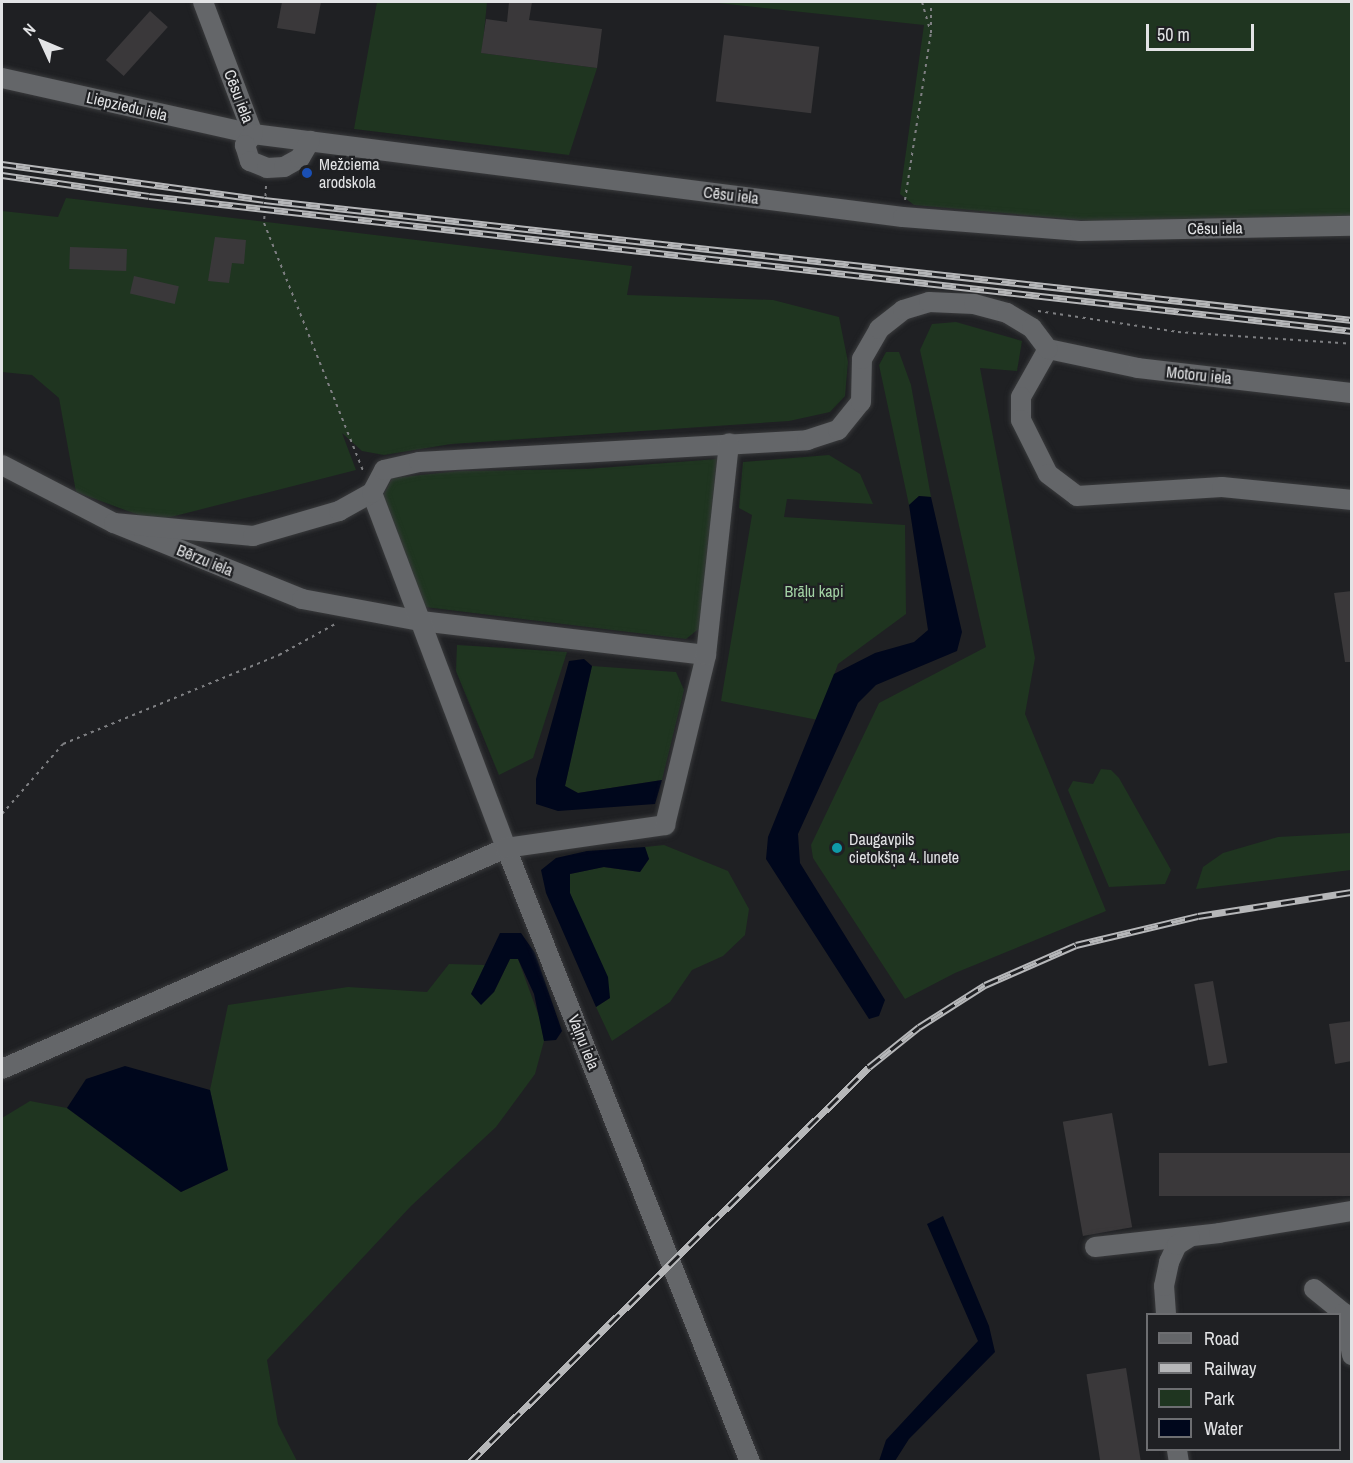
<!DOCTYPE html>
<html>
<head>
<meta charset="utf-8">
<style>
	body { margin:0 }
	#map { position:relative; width:1353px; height:1463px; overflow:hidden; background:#1f2023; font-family:"Archivo Narrow",sans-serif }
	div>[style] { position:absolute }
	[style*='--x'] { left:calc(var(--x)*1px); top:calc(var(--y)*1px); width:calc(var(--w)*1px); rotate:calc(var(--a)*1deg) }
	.green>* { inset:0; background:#1f3520 }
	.water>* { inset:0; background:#00071c }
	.building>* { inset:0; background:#3a383a; transform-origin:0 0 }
	.path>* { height:2px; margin-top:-1px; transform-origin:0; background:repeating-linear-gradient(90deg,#7e7f82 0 3px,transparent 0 7.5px) }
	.roads { filter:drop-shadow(0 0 2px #393a3c) drop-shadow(0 0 2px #393a3c) }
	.minor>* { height:20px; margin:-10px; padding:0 10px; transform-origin:10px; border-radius:10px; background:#646669 }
	.rail>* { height:7px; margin-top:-3.5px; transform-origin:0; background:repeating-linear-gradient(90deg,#1f2023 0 14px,#b6b7b9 0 28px); box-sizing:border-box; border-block:2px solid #b6b7b9 }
	.dots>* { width:16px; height:16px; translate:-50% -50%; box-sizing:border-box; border:3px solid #1f2023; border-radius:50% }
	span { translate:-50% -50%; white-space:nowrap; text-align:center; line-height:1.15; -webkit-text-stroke:4.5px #1f2023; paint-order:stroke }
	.street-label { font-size:16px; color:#e2e3e5 }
	.poi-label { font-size:16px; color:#e2e3e5 }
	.left { translate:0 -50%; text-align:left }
	.park-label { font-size:16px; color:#a2d2a4 }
	.frame { position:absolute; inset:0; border:3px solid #e2e3e5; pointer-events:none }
	.legend { position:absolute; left:1146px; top:1313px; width:195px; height:138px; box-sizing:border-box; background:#1f2023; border:2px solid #6d6e71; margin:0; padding:8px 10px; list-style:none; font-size:18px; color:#e2e3e5 }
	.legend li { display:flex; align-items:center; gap:12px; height:30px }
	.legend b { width:30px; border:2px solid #6d6e71 }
	.north { position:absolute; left:12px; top:12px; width:60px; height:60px; -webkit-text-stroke:4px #1f2023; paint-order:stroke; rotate:314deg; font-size:16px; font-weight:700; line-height:24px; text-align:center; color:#e2e3e5 }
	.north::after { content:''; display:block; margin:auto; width:21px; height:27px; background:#e2e3e5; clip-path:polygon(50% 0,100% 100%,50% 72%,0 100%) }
	.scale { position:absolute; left:1146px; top:24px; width:108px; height:27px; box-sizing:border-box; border:3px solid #e2e3e5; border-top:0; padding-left:8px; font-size:18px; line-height:21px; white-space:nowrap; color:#e2e3e5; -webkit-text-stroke:4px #1f2023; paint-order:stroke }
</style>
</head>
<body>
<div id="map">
	<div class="green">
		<i style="clip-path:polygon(377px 2px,487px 2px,482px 53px,597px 68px,569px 155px,354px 129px)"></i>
		<i style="clip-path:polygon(709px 2px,1351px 2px,1351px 216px,1092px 221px,914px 205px,900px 194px,924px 25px)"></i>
		<i style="clip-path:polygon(66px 198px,632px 266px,627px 295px,773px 300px,839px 317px,848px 362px,845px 396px,830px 412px,789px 421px,451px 444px,384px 455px,362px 451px,342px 433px,356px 470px,155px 521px,76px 492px,59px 398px,32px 375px,2px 372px,2px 211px,58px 217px)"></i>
		<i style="clip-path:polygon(956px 322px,1022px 341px,1017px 371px,980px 368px,1035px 658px,1025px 714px,1106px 911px,955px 973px,905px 999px,813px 858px,811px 845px,879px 703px,986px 647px,920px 350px,932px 324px)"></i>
		<i style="clip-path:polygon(886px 352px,899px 352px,911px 385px,931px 497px,919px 496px,909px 505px,879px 365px)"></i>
		<i style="clip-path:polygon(829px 455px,860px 474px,873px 504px,787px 499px,784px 517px,905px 525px,906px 614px,838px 664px,818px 720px,721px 701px,752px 515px,739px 508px,743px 462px)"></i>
		<i style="clip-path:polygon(717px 459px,701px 627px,686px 639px,425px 607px,380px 502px,392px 478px,459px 471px,587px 469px)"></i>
		<i style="clip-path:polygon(457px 645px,567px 652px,533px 758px,499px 775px,456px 671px)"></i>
		<i style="clip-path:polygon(592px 666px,676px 672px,684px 690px,662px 780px,578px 793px,565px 786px)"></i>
		<i style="clip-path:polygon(1101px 769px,1111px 770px,1119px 778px,1171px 870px,1165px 884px,1109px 887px,1068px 790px,1073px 781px,1093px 784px)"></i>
		<i style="clip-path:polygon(1351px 833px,1351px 870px,1196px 889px,1203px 867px,1223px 853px,1278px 837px)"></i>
		<i style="clip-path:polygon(664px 845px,728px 871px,749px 909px,745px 935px,723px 956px,692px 970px,670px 1002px,612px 1041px,596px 1007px,610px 998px,570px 893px,570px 874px,603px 867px,640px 872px,649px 859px,645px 847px)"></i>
		<i style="clip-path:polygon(510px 959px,518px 959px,540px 1019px,544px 1041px,535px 1074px,496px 1127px,411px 1206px,267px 1360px,278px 1424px,297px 1461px,2px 1461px,2px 1118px,30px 1101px,67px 1108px,181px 1192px,228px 1170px,210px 1090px,228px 1005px,348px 987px,427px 992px,449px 964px,485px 965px,471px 994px,494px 992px)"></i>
	</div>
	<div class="water">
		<i style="clip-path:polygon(919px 496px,931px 497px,962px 632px,957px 651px,876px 685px,858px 703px,798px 834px,800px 863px,885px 1000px,879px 1016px,869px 1019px,766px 859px,768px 837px,834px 674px,875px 653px,914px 642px,928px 630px,909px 505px)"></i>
		<i style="clip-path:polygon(584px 659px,592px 666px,565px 786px,578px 793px,662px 780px,655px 804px,558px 811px,536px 804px,536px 779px,569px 661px)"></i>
		<i style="clip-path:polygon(645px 847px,649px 859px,640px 872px,604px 867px,570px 874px,570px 893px,608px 977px,610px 998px,596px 1007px,546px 893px,541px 870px,556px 858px,587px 851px)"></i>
		<i style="clip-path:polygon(500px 933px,521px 933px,535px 953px,562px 1031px,556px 1040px,544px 1041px,534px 994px,518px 959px,510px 959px,494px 992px,481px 1005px,471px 994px)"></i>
		<i style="clip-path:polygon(125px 1066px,210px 1090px,228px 1170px,181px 1192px,67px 1108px,86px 1079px)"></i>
		<i style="clip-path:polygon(943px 1216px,989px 1326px,995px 1352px,909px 1439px,895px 1461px,879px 1461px,886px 1440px,978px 1341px,927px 1224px)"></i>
	</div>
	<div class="building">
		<i style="clip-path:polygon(282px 2px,321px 2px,315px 34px,277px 28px)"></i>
		<i style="clip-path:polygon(509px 2px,532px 2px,529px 20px,602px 29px,597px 68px,481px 53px,486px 19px,507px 22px)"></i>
		<i style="left:150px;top:11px;width:24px;height:66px;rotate:42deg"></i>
		<i style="left:724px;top:35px;width:96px;height:67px;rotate:7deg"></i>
		<i style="clip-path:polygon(215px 237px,246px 240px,244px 264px,232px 263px,229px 283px,208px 281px)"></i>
		<i style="left:70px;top:247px;width:57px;height:22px;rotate:2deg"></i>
		<i style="left:134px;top:276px;width:46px;height:18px;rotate:13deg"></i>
		<i style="clip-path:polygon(1352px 591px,1352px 662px,1345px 662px,1334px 593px)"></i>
		<i style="left:1213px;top:981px;width:83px;height:19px;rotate:80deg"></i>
		<i style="clip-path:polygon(1352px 1021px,1352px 1061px,1335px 1064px,1329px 1024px)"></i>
		<i style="left:1112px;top:1113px;width:116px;height:50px;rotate:80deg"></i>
		<i style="left:1352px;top:1153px;width:43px;height:193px;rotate:90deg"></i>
		<i style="left:1126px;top:1368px;width:94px;height:40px;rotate:81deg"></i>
	</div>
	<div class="path">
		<i style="--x:922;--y:2;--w:29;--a:74"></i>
		<i style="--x:266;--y:186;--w:37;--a:93"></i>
		<i style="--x:264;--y:223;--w:269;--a:68.2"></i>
		<i style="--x:905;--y:200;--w:169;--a:-81.2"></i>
		<i style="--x:931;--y:33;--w:31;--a:-90"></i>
		<i style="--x:1038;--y:311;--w:142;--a:8.5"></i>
		<i style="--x:1178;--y:332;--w:174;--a:3.9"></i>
		<i style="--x:2;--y:822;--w:8;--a:-90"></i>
		<i style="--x:2;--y:814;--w:93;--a:-48.9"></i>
		<i style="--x:63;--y:744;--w:234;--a:-22.4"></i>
		<i style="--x:279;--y:655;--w:66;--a:-28.9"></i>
	</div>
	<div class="roads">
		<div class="minor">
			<i style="--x:203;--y:2;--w:141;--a:69.3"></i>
			<i style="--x:2;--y:78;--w:257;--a:12.6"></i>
			<i style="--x:253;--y:134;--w:655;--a:7.28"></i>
			<i style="--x:903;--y:217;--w:178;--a:4.5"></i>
			<i style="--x:1080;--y:231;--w:272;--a:-1.1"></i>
			<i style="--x:253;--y:134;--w:14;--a:126"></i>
			<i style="--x:245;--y:145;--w:17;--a:73"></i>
			<i style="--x:250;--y:161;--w:18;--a:22"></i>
			<i style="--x:267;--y:168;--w:17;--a:-3"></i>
			<i style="--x:284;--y:167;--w:18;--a:-29"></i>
			<i style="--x:300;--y:158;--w:20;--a:-60"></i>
			<i style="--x:1048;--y:349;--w:55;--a:119.4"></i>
			<i style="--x:1021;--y:397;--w:23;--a:90"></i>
			<i style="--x:1021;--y:420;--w:60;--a:63.4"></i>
			<i style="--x:1048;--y:474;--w:36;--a:37"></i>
			<i style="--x:1077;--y:496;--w:145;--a:-3.6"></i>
			<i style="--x:1222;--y:487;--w:131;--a:5.7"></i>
			<i style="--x:1048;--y:349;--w:92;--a:11.9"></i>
			<i style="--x:1138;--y:368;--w:215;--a:6.7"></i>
			<i style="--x:2;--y:465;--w:126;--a:27.4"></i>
			<i style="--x:114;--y:523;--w:203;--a:22"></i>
			<i style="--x:302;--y:599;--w:121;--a:10.5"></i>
			<i style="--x:421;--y:621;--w:287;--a:6.8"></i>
			<i style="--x:372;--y:493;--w:379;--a:69.3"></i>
			<i style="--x:506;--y:848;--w:661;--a:68.33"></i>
			<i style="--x:114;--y:523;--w:140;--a:5.3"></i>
			<i style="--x:253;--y:536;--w:90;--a:-16.2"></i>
			<i style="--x:339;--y:511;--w:38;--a:-29"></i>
			<i style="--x:372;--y:493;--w:26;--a:-62"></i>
			<i style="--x:384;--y:470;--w:36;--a:-13"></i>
			<i style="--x:419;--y:462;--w:389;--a:-3.2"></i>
			<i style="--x:807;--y:440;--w:33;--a:-18"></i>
			<i style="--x:838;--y:430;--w:36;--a:-51"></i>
			<i style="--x:861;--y:402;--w:43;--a:-88.7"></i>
			<i style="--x:862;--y:359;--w:34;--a:-60"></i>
			<i style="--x:879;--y:329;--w:31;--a:-38"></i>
			<i style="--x:903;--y:310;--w:27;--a:-17"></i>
			<i style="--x:929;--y:302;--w:45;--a:2.5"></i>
			<i style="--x:974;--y:304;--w:34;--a:15"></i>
			<i style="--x:1007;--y:313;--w:29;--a:31"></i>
			<i style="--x:1032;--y:328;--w:26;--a:53"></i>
			<i style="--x:2;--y:1069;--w:550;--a:-23.68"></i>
			<i style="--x:506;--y:848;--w:161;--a:-8.2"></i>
			<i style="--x:665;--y:825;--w:175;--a:-76.4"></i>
			<i style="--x:706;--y:655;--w:213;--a:-83.8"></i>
			<i style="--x:1095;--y:1247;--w:125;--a:-6.4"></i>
			<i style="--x:1219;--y:1233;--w:135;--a:-9.4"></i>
			<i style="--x:1314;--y:1289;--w:38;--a:39"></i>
			<i style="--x:1344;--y:1313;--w:43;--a:79.2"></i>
			<i style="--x:1166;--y:1314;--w:28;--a:-94"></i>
			<i style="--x:1164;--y:1286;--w:25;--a:-78"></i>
			<i style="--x:1169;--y:1262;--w:19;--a:-65"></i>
			<i style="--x:1177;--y:1245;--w:15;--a:-32"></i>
			<i style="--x:1177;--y:1450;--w:12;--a:81"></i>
		</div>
	</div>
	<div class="rail">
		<i style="--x:2;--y:164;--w:264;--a:7.8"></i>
		<i style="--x:264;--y:200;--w:1095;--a:6.29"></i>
		<i style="--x:2;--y:175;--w:148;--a:8.1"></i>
		<i style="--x:149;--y:196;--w:1211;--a:6.4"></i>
		<i style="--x:470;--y:1462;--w:561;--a:-44.71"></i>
		<i style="--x:869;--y:1067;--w:64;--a:-38.7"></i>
		<i style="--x:919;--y:1027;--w:78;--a:-32.5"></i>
		<i style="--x:985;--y:985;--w:99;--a:-23.7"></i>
		<i style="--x:1076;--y:945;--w:125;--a:-13.4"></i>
		<i style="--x:1198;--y:916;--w:156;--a:-8.9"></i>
	</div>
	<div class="dots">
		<i style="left:307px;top:173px;background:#1a4fb4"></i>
		<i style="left:837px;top:848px;background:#0f9aa8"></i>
	</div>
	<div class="street-label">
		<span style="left:239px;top:96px;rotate:69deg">Cēsu iela</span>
		<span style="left:127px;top:106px;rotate:13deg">Liepziedu iela</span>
		<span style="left:731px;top:195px;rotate:7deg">Cēsu iela</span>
		<span style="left:1215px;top:228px;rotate:-1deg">Cēsu iela</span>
		<span style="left:1199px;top:375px;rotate:6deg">Motoru iela</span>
		<span style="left:205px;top:560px;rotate:22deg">Bērzu iela</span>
		<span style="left:584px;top:1042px;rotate:68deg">Vaļņu iela</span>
	</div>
	<div class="poi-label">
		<span class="left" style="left:319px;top:173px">Mežciema<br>arodskola</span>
		<span class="left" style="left:849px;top:848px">Daugavpils<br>cietokšņa 4. lunete</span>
	</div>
	<div class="park-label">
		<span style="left:814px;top:591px">Brāļu kapi</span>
	</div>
	<div class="frame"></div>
	<ul class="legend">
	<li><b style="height:8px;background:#646669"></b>Road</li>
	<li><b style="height:8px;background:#b6b7b9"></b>Railway</li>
	<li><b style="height:16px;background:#1f3520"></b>Park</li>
	<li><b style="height:16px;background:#00071c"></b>Water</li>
	</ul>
	<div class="north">N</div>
	<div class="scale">50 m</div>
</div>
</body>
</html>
